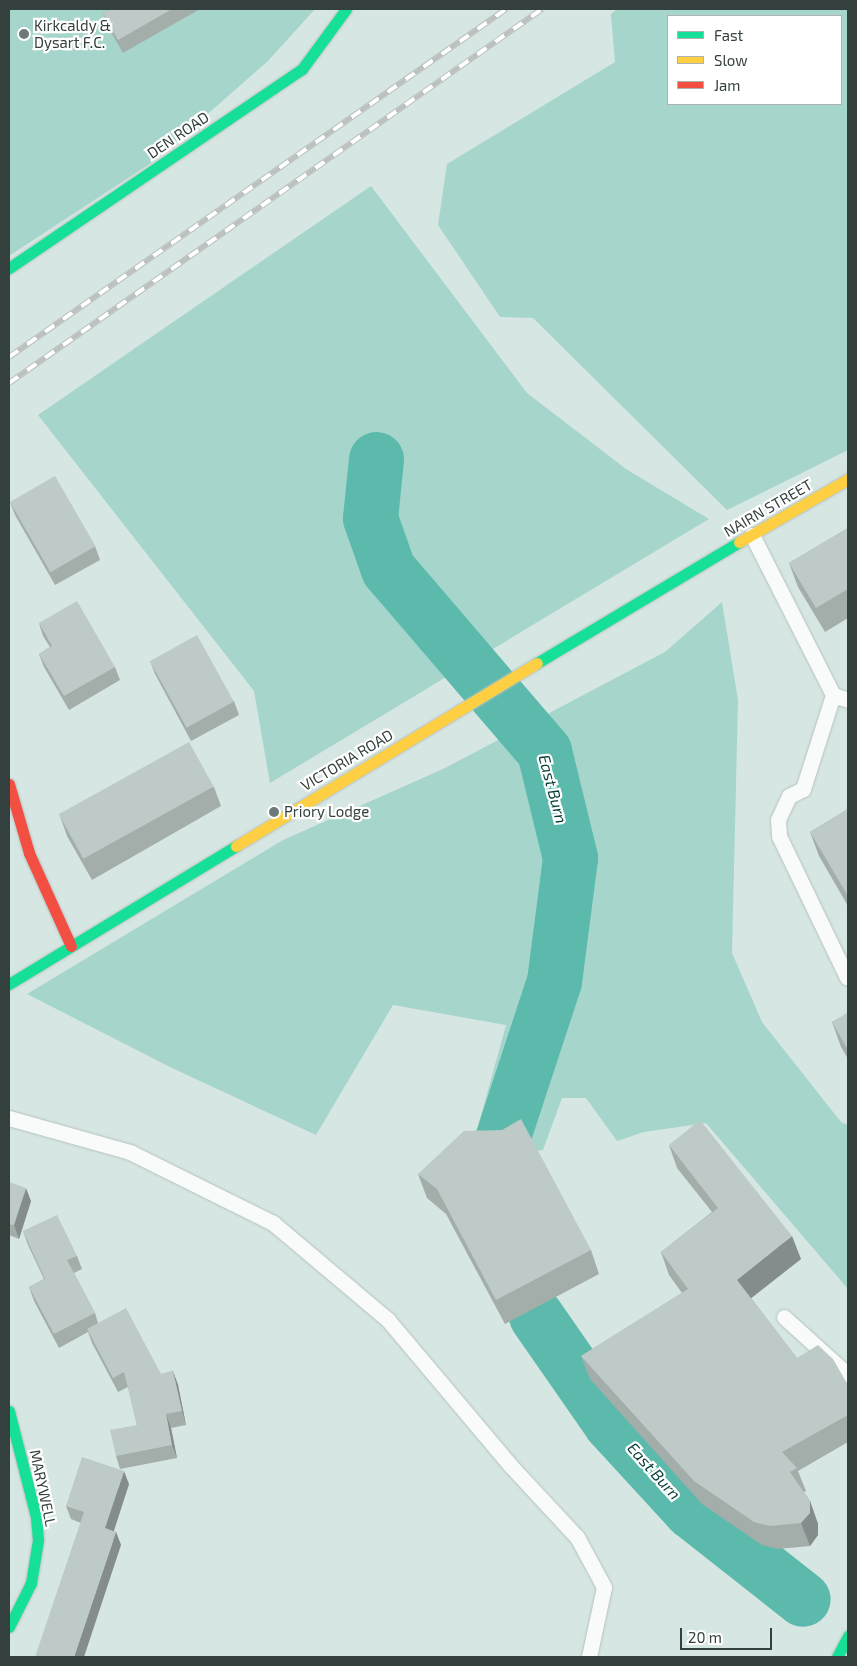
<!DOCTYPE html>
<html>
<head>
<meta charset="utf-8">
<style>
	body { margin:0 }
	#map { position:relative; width:857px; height:1666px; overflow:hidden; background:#d6e6e3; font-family:"Exo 2",sans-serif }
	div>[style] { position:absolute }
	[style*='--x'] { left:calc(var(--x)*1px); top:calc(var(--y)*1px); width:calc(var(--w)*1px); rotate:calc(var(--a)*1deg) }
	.green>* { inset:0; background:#a6d5cc }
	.river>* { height:55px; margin:-27.5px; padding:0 27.5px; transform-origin:27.5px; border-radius:27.5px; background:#5bbaac }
	.roads { filter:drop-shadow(0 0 1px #b5c2bf) drop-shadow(0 0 1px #b5c2bf) }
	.lane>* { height:15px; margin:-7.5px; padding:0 7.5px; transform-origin:7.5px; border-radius:7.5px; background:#f9fbfb }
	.fast>* { height:11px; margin:-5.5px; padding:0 5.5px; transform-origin:5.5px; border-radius:5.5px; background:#16e098 }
	.slow>* { height:11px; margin:-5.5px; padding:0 5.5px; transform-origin:5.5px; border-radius:5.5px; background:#ffcf43 }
	.jam>* { height:11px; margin:-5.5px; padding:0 5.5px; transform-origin:5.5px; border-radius:5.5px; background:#f24e42 }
	.rail>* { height:5.5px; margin-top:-2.75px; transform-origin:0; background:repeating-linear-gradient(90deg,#fff 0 11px,#bcc1c0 0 22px); box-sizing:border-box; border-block:1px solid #bcc1c0 }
	.wall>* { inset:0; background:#a3aeab }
	.shaded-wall>* { inset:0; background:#848d8b }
	.building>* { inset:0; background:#bdcac7; transform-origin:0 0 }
	.dots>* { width:14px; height:14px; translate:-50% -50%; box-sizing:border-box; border:2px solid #fff; border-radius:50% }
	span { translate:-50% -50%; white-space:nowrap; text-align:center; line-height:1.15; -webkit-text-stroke:4.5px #fff; paint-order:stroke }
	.poi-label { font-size:15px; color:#34403d }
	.left { translate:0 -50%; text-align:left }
	.street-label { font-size:15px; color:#34403d }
	.water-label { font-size:16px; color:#033d35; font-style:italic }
	.frame { position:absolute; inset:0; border:10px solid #34403d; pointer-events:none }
	.legend { position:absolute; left:667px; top:15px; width:175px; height:90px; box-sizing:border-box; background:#fff; border:1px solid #aeb3b1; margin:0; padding:6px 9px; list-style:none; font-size:15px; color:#34403d }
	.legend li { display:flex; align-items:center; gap:10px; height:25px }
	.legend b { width:25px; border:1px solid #aeb3b1 }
	.scale { position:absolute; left:680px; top:1628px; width:92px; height:22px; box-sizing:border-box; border:2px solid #34403d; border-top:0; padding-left:6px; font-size:15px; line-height:18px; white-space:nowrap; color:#34403d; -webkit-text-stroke:4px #fff; paint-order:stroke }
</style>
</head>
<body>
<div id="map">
	<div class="green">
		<i style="clip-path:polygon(9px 9px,315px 9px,268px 61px,154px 161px,9px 256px)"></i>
		<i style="clip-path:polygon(evenodd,617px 9px,848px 9px,848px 450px,727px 510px,533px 318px,500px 317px,438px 225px,447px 164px,615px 62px,611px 14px,617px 9px,668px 16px,841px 16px,841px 104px,668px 104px,668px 16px)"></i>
		<i style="clip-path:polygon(371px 186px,527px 393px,626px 469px,709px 519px,270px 783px,254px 691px,38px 415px)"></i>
		<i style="clip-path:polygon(722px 602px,738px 700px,732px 953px,762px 1022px,841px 1122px,848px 1125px,848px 1289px,706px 1123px,644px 1132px,617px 1141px,586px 1098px,562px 1098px,543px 1150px,469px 1159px,506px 1025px,393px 1005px,316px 1135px,172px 1068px,27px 994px,283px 840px,443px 769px,665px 652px)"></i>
	</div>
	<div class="river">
		<i style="--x:376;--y:459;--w:59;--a:95.8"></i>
		<i style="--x:370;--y:518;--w:54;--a:70.6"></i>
		<i style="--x:388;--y:569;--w:240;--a:49.4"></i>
		<i style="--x:544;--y:751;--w:110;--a:76.3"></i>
		<i style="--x:570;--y:858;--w:124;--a:97.4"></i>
		<i style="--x:554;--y:981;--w:166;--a:108.2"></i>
		<i style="--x:536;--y:1316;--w:131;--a:55.2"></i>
		<i style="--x:611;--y:1424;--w:118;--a:47.4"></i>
		<i style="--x:691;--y:1511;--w:142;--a:38.2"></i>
	</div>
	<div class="roads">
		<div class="lane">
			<i style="--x:752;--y:535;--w:179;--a:63.1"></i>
			<i style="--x:833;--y:695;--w:16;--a:18"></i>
			<i style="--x:833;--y:695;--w:99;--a:107.7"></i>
			<i style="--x:803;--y:789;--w:16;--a:153"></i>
			<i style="--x:789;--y:796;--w:26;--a:115"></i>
			<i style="--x:778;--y:820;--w:16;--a:86"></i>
			<i style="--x:779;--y:836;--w:157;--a:64.3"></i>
			<i style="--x:9;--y:1118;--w:126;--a:15.7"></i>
			<i style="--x:130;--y:1152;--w:160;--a:26.4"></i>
			<i style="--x:273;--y:1223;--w:150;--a:40.1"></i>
			<i style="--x:388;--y:1320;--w:189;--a:49.9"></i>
			<i style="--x:510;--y:1465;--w:98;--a:47.1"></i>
			<i style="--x:577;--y:1537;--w:57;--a:61.6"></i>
			<i style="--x:604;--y:1587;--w:72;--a:102.1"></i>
			<i style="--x:784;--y:1317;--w:86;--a:42.2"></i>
		</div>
		<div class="fast">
			<i style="--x:9;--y:268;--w:354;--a:-34.2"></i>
			<i style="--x:302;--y:69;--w:74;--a:-53.7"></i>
			<i style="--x:537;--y:663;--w:235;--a:-30.9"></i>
			<i style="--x:9;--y:984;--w:266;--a:-31.3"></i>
			<i style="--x:9;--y:1411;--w:109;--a:75.7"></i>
			<i style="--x:36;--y:1517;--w:23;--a:85"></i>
			<i style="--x:38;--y:1540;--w:44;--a:99.2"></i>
			<i style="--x:31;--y:1583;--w:49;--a:116.6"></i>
			<i style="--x:837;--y:1657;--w:24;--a:-62"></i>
		</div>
		<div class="slow">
			<i style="--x:739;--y:542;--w:126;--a:-30"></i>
			<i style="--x:236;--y:846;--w:352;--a:-31.3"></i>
		</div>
		<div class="jam">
			<i style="--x:9;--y:784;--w:72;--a:73.8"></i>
			<i style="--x:29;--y:853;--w:102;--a:65.7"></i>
		</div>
	</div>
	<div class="rail">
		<i style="--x:9;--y:357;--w:607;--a:-35"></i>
		<i style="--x:9;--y:383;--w:651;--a:-35.06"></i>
	</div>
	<div class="wall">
		<i style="clip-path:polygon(111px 9px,200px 9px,123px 53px,108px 27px,103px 13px)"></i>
		<i style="clip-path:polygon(10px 502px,95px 546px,100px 560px,55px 585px,15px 515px)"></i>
		<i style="clip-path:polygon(848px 528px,848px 618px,825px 632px,798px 587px,789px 563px)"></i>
		<i style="clip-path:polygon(39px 623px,115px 667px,120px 680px,69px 710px,44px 667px,39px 654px,50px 647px,43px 636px)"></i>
		<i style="clip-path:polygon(150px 661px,234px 701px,239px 715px,191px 741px,155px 674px)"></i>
		<i style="clip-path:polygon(214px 787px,221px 806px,92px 880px,67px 836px,60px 816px)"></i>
		<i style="clip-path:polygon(848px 809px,848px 906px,819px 856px,810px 832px)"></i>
		<i style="clip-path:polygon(848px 1013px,848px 1059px,841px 1047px,832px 1022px)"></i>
		<i style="clip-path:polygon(669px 1145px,801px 1259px,751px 1298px,797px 1358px,848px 1385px,848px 1442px,798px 1471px,806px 1491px,804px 1492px,810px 1501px,818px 1524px,818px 1535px,810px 1546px,778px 1549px,762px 1545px,702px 1504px,590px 1379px,581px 1356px,682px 1293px,669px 1275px,661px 1252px,712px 1212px,677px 1168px)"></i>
		<i style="clip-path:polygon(418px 1174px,591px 1250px,599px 1274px,505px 1324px,446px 1214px,427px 1198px)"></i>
		<i style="clip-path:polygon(9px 1182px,31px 1201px,19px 1239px,9px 1235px)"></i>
		<i style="clip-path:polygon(23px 1231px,77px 1256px,82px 1269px,74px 1273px,95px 1313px,98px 1323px,161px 1374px,173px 1371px,178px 1385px,186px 1425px,171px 1428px,177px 1458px,120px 1469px,116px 1456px,137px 1425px,128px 1387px,118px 1392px,92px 1343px,88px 1332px,59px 1348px,34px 1301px,29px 1287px,44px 1279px,28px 1245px)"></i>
		<i style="clip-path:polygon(129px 1484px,114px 1531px,116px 1532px,121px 1545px,81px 1523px,71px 1519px,66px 1506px)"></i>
	</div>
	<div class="shaded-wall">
		<i style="clip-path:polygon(26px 1188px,31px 1201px,19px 1239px,14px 1225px)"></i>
		<i style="clip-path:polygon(792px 1236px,801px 1259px,745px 1303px,737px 1280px)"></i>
		<i style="clip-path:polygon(173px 1371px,178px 1385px,186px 1425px,182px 1411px)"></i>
		<i style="clip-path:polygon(166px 1414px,171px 1428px,177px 1458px,172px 1445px)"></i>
		<i style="clip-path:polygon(124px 1471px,129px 1484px,110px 1542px,105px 1528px)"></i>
		<i style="clip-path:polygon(810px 1501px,818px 1524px,818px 1535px,810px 1546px,801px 1523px)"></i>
		<i style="clip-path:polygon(116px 1532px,121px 1545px,84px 1657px,74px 1657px)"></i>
	</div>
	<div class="building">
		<i style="clip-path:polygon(111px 9px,172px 9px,118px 40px,103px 13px)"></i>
		<i style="left:55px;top:476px;width:81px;height:52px;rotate:60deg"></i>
		<i style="clip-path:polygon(848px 528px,848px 589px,816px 608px,789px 563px)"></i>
		<i style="clip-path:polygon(77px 601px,115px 667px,64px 696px,39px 654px,52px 646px,39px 623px)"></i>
		<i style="left:197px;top:635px;width:76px;height:54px;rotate:61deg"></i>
		<i style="left:189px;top:742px;width:51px;height:149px;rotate:61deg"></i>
		<i style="clip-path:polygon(848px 809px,848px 896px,810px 832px)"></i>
		<i style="clip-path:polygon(848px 1013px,848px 1050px,832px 1022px)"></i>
		<i style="clip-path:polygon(521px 1119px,591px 1250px,496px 1300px,437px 1189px,418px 1174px,464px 1131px,502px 1130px)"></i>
		<i style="clip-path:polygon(700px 1120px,792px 1236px,737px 1280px,797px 1358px,818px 1345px,833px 1359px,848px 1385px,848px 1415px,782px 1452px,797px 1468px,790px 1472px,810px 1501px,810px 1513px,801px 1523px,770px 1526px,754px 1522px,694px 1481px,581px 1356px,688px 1289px,661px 1252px,718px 1208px,669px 1145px)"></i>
		<i style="clip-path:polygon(9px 1182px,26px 1188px,14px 1225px,9px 1224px)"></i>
		<i style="clip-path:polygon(57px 1215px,77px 1256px,67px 1260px,95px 1313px,54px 1334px,29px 1287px,45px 1279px,23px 1231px)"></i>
		<i style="clip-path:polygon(126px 1308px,161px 1374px,173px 1371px,182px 1411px,166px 1414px,172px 1445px,116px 1456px,110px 1430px,137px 1425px,124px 1372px,113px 1378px,87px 1329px)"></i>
		<i style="clip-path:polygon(82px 1457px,124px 1471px,105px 1528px,116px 1532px,74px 1657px,35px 1657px,84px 1512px,66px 1506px)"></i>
	</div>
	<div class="dots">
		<i style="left:24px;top:34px;background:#6d7a77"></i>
		<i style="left:274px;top:812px;background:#6d7a77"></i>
	</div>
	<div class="poi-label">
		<span class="left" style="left:34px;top:34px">Kirkcaldy &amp;<br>Dysart F.C.</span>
		<span class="left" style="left:284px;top:812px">Priory Lodge</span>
	</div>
	<div class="street-label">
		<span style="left:178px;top:135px;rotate:-34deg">DEN ROAD</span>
		<span style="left:768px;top:508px;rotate:-30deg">NAIRN STREET</span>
		<span style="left:347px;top:760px;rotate:-31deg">VICTORIA ROAD</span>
		<span style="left:43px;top:1488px;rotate:78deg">MARYWELL</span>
	</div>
	<div class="water-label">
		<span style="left:553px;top:789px;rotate:75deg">East Burn</span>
		<span style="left:654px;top:1471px;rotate:48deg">East Burn</span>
	</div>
	<div class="frame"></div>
	<ul class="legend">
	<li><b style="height:6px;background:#16e098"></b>Fast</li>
	<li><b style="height:6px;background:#ffcf43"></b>Slow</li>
	<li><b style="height:6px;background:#f24e42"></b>Jam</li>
	</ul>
	<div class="scale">20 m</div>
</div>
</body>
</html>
